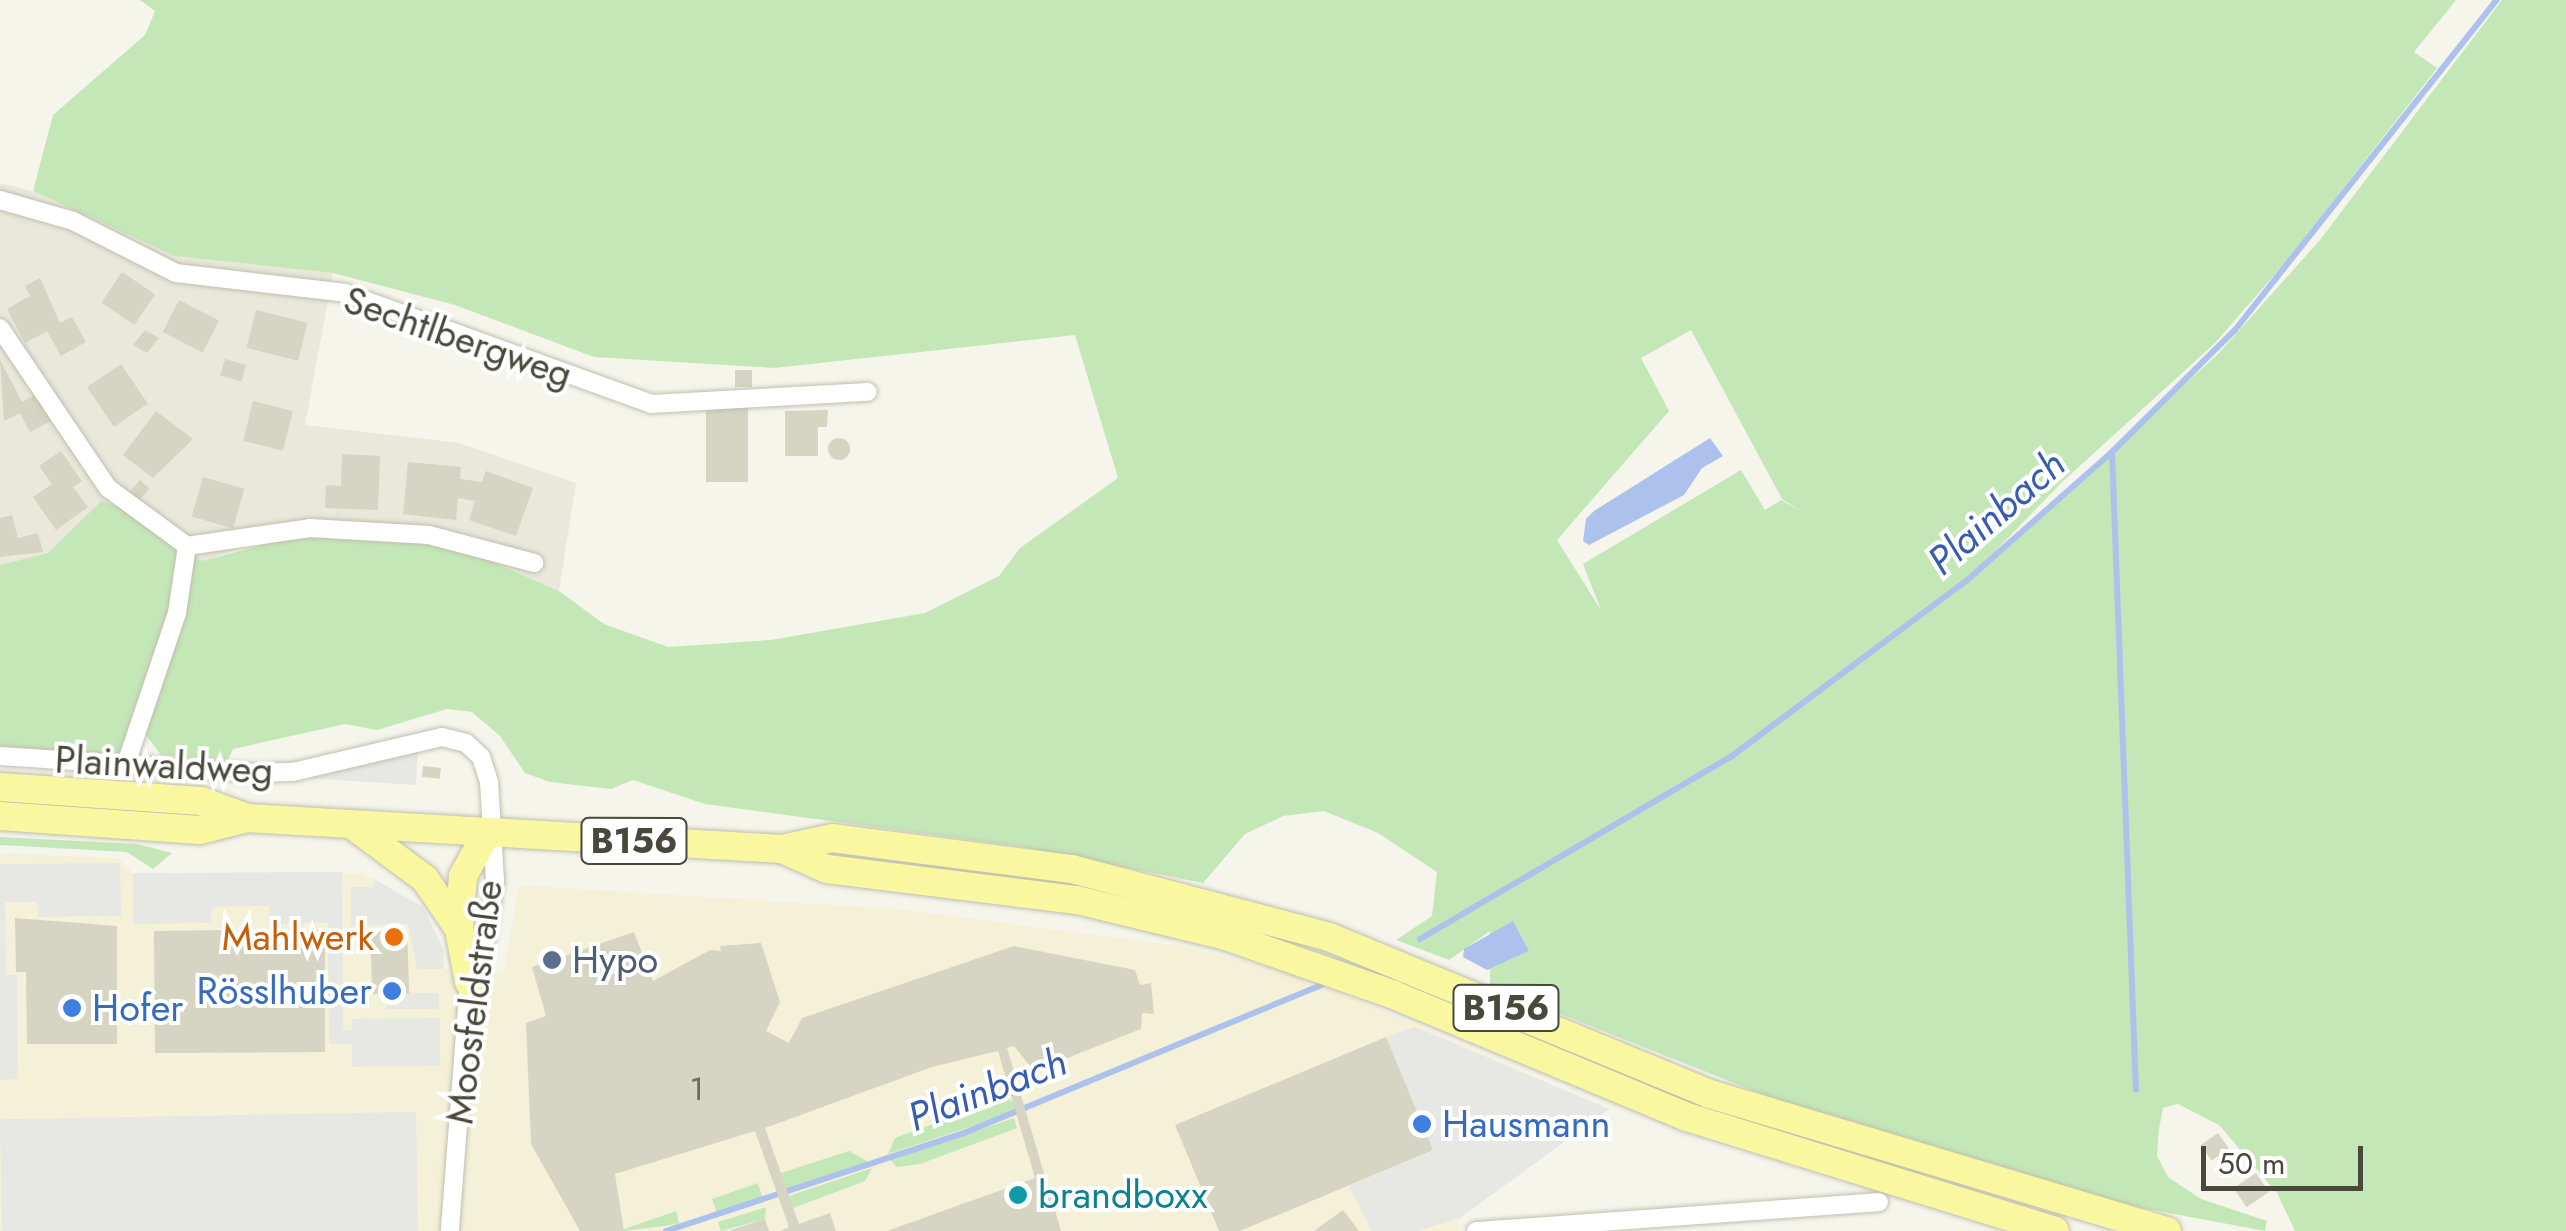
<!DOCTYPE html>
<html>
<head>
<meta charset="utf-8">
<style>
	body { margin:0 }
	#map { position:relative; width:2566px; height:1231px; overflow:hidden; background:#f5f5ec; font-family:Jost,sans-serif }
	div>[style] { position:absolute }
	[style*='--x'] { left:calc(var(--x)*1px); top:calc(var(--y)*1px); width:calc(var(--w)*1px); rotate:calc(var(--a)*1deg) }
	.residential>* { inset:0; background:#e9e8db }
	.commercial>* { inset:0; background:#f5f1d9 }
	.green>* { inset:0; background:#c4e7b8 }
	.parking>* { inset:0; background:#e7e7e3; transform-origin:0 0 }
	.water>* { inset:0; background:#adc1ed }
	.stream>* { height:6px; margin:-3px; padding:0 3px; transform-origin:3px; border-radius:3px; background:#adc1ed }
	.building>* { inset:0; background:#d6d4c2; transform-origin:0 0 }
	.round { border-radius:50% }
	.roads { filter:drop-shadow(0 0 2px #c0bfaf) drop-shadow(0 0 2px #c0bfaf) }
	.minor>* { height:18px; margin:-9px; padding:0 9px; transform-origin:9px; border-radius:9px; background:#fff }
	.primary>* { height:28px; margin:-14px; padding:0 14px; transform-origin:14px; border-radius:14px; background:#f9f8a1 }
	.dots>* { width:28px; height:28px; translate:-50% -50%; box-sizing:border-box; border:5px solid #fff; border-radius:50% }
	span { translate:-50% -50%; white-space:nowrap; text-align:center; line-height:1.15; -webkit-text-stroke:8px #fff; paint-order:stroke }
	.number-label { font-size:32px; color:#6d6b5c }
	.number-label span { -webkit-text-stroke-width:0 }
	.shield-label span { padding:2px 8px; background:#fff; border:2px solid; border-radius:8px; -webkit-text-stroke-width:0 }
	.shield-label { font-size:35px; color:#4a483a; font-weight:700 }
	.street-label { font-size:38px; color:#4a483a }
	.food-label { font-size:38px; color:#c56008 }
	.right { translate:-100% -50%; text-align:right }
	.service-label { font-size:38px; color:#4e5e75 }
	.left { translate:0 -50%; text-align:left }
	.shop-label { font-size:38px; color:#366cbe }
	.culture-label { font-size:38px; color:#0d838f }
	.water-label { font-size:40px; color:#375cb1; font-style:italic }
	.scale { position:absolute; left:2201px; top:1146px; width:162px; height:45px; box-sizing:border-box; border:5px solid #4a483a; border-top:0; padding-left:12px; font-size:30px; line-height:35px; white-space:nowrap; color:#4a483a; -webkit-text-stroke:8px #fff; paint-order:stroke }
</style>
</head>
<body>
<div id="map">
	<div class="residential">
		<i style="clip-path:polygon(0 183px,33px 191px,176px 256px,333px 273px,305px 425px,459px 443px,576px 483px,559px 591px,479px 556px,250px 545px,202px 562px,101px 501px,48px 553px,0 565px)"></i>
	</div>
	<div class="commercial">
		<i style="clip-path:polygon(0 853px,118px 858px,133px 873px,361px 873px,423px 907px,443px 949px,445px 969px,504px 972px,519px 885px,898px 909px,1181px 946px,1295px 973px,1609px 1109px,1460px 1218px,1459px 1231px,0 1231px)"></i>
	</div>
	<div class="green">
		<i style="clip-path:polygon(evenodd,140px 0,2456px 0,2414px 52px,2437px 68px,2289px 258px,2215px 343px,2060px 484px,1959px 589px,2218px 354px,2320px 240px,2502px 0,2566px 0,2566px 1231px,2295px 1231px,2277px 1193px,2219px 1125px,2178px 1104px,2163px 1108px,2159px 1129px,2157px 1156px,2168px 1177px,2201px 1199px,2267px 1221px,2265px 1231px,2110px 1202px,1825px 1119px,1490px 986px,1490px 931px,1449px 960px,1396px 940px,1432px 916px,1437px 872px,1378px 833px,1324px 811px,1283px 816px,1245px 834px,1203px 883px,1023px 847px,705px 804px,633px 780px,611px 789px,550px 782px,525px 773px,500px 736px,472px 712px,447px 709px,377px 730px,345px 724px,233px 749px,228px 760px,161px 755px,145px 734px,113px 758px,0 752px,0 565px,48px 553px,101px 501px,132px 511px,202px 561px,300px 535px,397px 538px,479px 556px,559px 591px,604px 624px,668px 647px,771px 640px,925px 613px,999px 576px,1020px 548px,1118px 478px,1075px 335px,775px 368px,594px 357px,455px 305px,333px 273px,175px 256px,33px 191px,53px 115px,145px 35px,155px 11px,140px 0,1691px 330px,1782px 499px,1800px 511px,1781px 500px,1765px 510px,1741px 470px,1583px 564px,1601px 610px,1557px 540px,1669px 411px,1641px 358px,1691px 330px)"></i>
		<i style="clip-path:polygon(0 837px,137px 844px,172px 853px,153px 869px,127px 852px,0 845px)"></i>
		<i style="clip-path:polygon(1007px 1097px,1019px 1107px,1012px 1113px,888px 1154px,895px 1138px)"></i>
		<i style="clip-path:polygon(1014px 1118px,1017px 1128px,920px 1164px,897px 1167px,890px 1160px)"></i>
		<i style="clip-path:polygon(849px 1151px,869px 1162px,786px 1189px,781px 1173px)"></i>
		<i style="clip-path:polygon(872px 1168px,865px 1181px,793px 1208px,789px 1196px)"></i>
		<i style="clip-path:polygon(758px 1183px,763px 1200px,717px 1213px,712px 1199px)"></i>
		<i style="clip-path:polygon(766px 1207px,765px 1219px,721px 1231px,718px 1222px)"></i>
		<i style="clip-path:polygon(676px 1211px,679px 1224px,624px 1231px,624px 1229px)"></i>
	</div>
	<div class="parking">
		<i style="clip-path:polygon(418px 748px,416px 785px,306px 778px)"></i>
		<i style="clip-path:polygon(120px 863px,121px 916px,38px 917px,37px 902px,5px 902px,6px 975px,17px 975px,18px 1079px,0 1080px,0 864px)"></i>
		<i style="clip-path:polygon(342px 872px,343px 1030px,352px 1030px,352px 1019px,440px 1018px,440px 1066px,352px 1067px,352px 1044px,329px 1044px,328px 923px,270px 924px,269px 906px,212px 907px,211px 923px,133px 924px,133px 873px)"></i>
		<i style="clip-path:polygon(374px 879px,423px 907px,443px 949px,444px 969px,417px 969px,408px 924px,351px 926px,351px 887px,372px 887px)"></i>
		<i style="left:439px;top:993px;width:16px;height:53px;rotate:90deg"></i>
		<i style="clip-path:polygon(1415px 1027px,1609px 1109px,1460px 1218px,1418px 1231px,1372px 1231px,1349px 1186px,1433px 1150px,1386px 1037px)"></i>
		<i style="left:416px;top:1112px;width:119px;height:416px;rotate:89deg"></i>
	</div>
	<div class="water">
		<i style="clip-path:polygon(1710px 438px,1723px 456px,1702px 468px,1684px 495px,1589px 545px,1583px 541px,1586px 519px,1594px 511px)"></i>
		<i style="clip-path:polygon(1513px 921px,1529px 951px,1487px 970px,1463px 957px,1464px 949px)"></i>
	</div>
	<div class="stream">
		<i style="--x:2112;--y:452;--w:638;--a:87.85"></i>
		<i style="--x:1420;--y:939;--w:362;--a:-30.4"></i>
		<i style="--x:1732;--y:756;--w:291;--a:-36.8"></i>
		<i style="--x:1965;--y:582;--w:196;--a:-41.5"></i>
		<i style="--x:2112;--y:452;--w:173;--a:-44.8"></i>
		<i style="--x:2235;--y:330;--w:421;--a:-51.6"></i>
		<i style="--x:666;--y:1231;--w:314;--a:-18.2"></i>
		<i style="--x:964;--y:1133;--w:387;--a:-22.5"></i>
	</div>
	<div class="building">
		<i style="left:122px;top:272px;width:40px;height:37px;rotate:34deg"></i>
		<i style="clip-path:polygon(40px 278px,60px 323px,72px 317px,86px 342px,61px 356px,47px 331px,25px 343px,7px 309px,30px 296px,25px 286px)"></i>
		<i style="left:179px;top:300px;width:45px;height:36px;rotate:27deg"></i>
		<i style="left:256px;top:310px;width:53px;height:39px;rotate:14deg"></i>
		<i style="clip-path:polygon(145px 330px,159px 338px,147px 353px,133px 345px)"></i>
		<i style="left:225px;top:359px;width:22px;height:17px;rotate:16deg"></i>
		<i style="clip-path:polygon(0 360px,22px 402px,37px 394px,51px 421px,30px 432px,20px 413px,4px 421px)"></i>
		<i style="left:121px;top:364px;width:48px;height:41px;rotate:56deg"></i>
		<i style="left:735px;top:370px;width:17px;height:17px"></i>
		<i style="left:253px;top:401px;width:41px;height:41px;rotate:14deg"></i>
		<i style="left:706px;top:403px;width:42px;height:79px"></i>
		<i style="clip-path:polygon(828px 410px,827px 427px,818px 427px,818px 456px,785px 456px,785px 411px)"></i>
		<i style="clip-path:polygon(156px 411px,193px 439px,153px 478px,123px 455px)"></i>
		<i class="round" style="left:828px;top:438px;width:22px;height:22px"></i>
		<i style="clip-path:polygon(61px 451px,82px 481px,73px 487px,88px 507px,56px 530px,33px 497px,52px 484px,39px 466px)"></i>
		<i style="clip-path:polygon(342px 454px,380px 456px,378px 510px,325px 508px,326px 485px,341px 486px)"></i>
		<i style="clip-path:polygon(408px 462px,461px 467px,460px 479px,482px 482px,486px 471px,533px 488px,516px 536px,469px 520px,475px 501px,458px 498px,456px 520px,403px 514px)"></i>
		<i style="left:203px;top:477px;width:43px;height:41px;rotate:16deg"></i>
		<i style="left:140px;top:480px;width:13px;height:16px;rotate:42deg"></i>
		<i style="clip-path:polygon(12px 515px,18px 538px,38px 533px,43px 552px,0 557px,0 518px)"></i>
		<i style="left:423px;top:766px;width:18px;height:11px;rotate:6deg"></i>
		<i style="clip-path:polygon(15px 918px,117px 926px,117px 1044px,27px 1044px,26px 972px,16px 972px)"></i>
		<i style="clip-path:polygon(227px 930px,226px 939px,252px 939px,252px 931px,325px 930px,325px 1052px,155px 1053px,154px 931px)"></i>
		<i style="left:407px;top:930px;width:63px;height:37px;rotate:88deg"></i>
		<i style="clip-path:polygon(634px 932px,653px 981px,710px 950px,721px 951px,720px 946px,761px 943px,780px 1002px,766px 1031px,789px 1043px,802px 1018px,1014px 946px,1135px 970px,1140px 985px,1151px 983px,1154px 1014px,1142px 1013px,1141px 1029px,1034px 1071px,1014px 1046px,1007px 1048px,1061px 1231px,887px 1231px,1035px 1178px,998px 1051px,932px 1067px,765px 1128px,799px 1224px,830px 1213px,836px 1231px,780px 1231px,789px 1227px,755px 1131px,615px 1174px,624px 1231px,580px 1231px,531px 1144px,526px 1023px,546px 1016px,532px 967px)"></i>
		<i style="clip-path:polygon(1386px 1037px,1433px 1150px,1240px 1231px,1219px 1231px,1175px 1125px)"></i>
		<i style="left:2218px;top:1133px;width:19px;height:21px;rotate:55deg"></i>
		<i style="left:2256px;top:1173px;width:23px;height:27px;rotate:56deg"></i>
		<i style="clip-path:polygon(1343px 1210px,1359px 1231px,1314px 1231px)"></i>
		<i style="clip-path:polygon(765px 1219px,769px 1231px,731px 1231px,731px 1230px)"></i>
	</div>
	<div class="roads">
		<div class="minor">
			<i style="--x:0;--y:200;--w:76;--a:16"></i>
			<i style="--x:73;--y:221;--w:115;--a:26.8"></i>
			<i style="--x:176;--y:273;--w:170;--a:6.7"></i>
			<i style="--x:345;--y:293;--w:326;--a:19.9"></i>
			<i style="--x:651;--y:404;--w:217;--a:-3.2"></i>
			<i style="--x:0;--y:328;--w:193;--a:56"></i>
			<i style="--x:108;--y:488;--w:98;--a:36.3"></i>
			<i style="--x:187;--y:546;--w:68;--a:98.5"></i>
			<i style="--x:177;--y:613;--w:156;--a:108.7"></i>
			<i style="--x:187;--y:546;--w:124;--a:-8.3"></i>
			<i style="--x:310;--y:528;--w:119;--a:3.4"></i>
			<i style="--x:429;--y:535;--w:109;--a:14.9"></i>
			<i style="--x:0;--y:756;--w:260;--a:3.8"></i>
			<i style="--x:259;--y:773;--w:34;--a:-2"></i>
			<i style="--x:293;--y:772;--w:153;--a:-13.2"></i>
			<i style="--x:442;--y:737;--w:25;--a:14"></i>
			<i style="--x:466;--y:743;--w:21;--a:43"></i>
			<i style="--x:481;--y:757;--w:26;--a:72"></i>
			<i style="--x:489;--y:782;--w:99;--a:86.5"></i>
			<i style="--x:495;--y:881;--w:59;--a:98.8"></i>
			<i style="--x:486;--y:939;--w:46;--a:111.6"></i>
			<i style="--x:469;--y:982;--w:250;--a:94.4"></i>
			<i style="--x:1476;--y:1231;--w:404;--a:-4.1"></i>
		</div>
		<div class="primary">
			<i style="--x:0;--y:787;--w:201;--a:4"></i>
			<i style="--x:201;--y:801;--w:49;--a:20.3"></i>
			<i style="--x:247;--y:818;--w:536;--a:3.32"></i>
			<i style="--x:782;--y:849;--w:51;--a:-12.4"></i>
			<i style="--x:832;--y:838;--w:242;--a:7.4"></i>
			<i style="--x:1072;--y:869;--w:266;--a:14.8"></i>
			<i style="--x:1329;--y:937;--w:412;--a:22.4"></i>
			<i style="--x:1710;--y:1094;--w:477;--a:16.7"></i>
			<i style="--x:0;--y:816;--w:200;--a:4"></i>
			<i style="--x:200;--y:830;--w:49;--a:-14.3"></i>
			<i style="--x:355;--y:827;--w:87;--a:36.6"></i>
			<i style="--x:425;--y:879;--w:60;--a:55.8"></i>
			<i style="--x:782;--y:849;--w:49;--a:24"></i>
			<i style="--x:827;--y:869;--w:252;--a:7.1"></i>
			<i style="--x:1077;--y:900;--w:150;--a:13.5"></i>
			<i style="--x:1223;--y:935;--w:181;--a:19.3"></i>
			<i style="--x:1394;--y:995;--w:317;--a:22.6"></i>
			<i style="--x:1687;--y:1117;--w:385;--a:17.2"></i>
			<i style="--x:469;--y:982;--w:54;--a:-100.7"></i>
			<i style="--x:459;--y:929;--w:53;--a:-85.7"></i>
			<i style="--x:463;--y:876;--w:49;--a:-60.8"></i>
		</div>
	</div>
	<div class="dots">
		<i style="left:394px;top:937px;background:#e8710a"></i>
		<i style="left:552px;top:960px;background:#5c6f8a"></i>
		<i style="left:392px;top:991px;background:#3f7fe0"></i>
		<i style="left:72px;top:1008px;background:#3f7fe0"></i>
		<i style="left:1422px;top:1124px;background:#3f7fe0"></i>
		<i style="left:1018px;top:1195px;background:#0f9aa8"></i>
	</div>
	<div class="number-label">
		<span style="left:697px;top:1089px">1</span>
	</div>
	<div class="shield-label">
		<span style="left:634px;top:841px">B156</span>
		<span style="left:1506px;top:1008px">B156</span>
	</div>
	<div class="street-label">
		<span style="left:458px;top:337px;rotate:19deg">Sechtlbergweg</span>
		<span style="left:164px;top:765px;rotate:3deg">Plainwaldweg</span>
		<span style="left:474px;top:1002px;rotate:-83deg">Moosfeldstraße</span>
	</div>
	<div class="food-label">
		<span class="right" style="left:374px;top:937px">Mahlwerk</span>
	</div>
	<div class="service-label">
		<span class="left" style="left:572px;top:960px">Hypo</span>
	</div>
	<div class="shop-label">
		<span class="right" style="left:372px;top:991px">Rösslhuber</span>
		<span class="left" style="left:92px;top:1008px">Hofer</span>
		<span class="left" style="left:1442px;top:1124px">Hausmann</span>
	</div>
	<div class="culture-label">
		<span class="left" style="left:1038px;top:1195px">brandboxx</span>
	</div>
	<div class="water-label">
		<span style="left:1996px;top:512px;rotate:-41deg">Plainbach</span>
		<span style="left:987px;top:1089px;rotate:-21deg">Plainbach</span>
	</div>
	<div class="scale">50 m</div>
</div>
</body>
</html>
